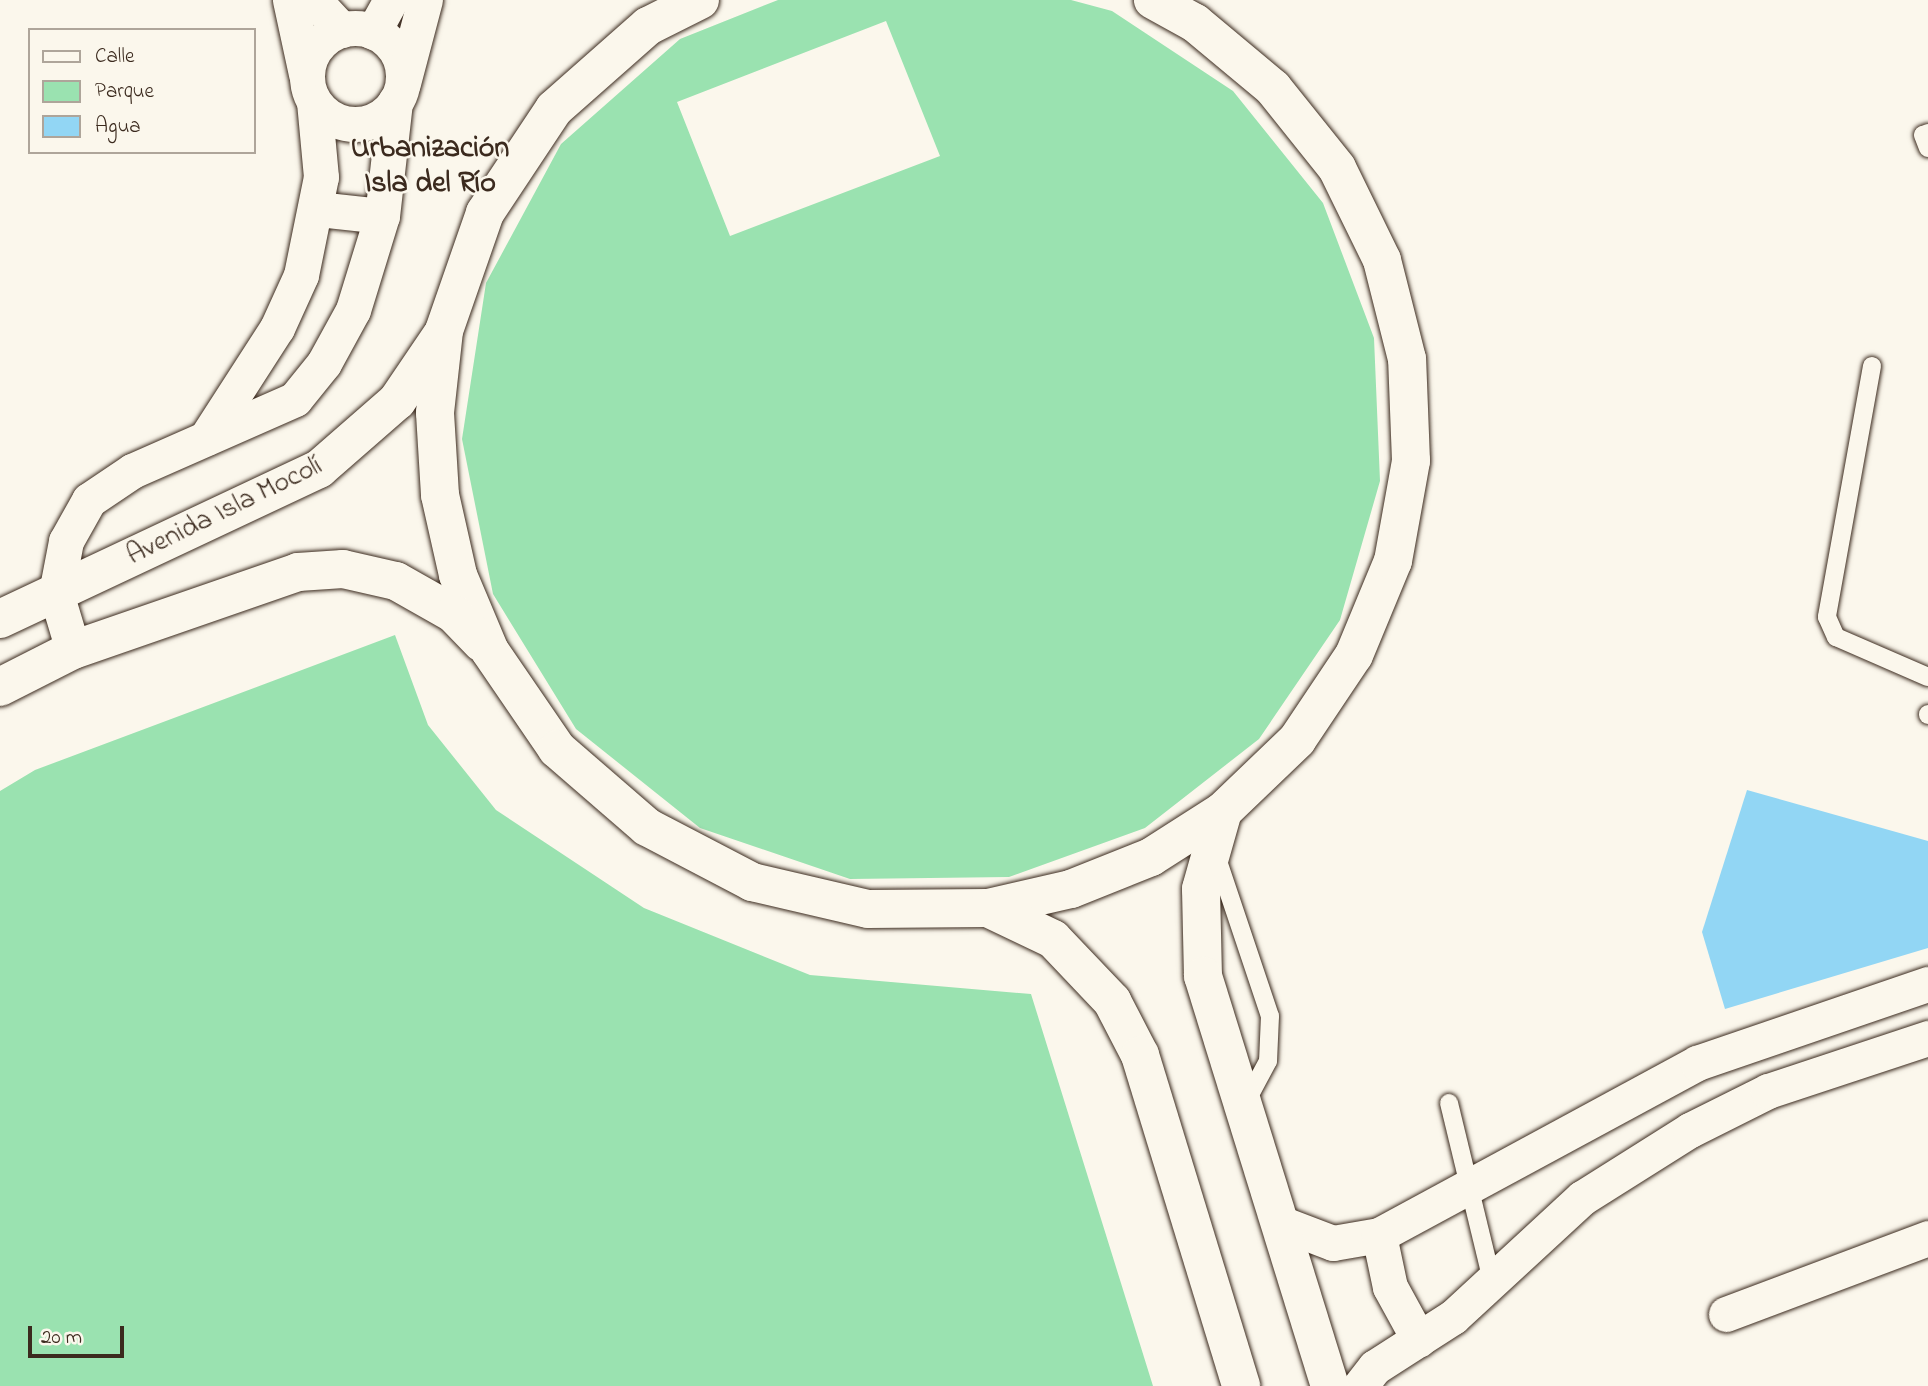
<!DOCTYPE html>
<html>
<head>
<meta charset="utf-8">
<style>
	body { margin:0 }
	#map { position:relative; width:1928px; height:1386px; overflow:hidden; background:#fbf7ec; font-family:"Indie Flower",sans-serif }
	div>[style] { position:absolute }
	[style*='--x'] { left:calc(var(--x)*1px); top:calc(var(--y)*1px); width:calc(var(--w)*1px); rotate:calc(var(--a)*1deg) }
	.green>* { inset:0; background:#9ae2b0 }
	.water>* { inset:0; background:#92d6f4 }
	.roads { filter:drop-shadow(0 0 2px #3b2a1e) drop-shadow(0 0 2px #3b2a1e) }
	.lane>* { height:18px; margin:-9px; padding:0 9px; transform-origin:9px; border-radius:9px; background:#fbf7ec }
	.street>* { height:35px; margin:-17.5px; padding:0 17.5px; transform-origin:17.5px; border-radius:17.5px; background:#fbf7ec }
	.street>.ring { margin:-17.5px; padding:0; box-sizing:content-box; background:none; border:35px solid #fbf7ec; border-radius:50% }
	.secondary>* { height:38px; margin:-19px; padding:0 19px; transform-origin:19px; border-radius:19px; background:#fbf7ec }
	span { translate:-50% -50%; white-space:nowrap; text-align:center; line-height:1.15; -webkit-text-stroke:5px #fbf7ec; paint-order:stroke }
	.street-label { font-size:28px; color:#3b2a1e }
	.neighbourhood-label { font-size:30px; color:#3b2a1e; font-weight:700 }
	.legend { position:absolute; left:28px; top:28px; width:228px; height:126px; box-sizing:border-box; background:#fbf7ec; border:2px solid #aea59a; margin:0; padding:9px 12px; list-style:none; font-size:21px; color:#3b2a1e }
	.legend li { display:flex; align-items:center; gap:14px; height:35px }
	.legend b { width:35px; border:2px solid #aea59a }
	.scale { position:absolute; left:28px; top:1326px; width:96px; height:32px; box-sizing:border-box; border:4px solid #3b2a1e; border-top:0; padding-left:9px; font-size:21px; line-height:24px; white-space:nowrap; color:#3b2a1e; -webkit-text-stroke:5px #fbf7ec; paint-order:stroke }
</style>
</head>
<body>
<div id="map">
	<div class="green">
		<i style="clip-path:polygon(evenodd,778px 0,1071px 0,1112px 11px,1233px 91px,1323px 203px,1374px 338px,1380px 481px,1340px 620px,1259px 739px,1145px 828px,1009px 877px,850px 879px,700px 828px,576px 729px,493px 594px,462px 439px,486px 283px,561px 144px,680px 39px,778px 0,886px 21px,940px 156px,730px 236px,677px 102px,886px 21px)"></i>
		<i style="clip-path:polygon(395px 635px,428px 725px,496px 810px,644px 908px,810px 975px,1031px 994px,1153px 1386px,0 1386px,0 791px,35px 770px)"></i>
	</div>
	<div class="water">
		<i style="clip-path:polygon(1747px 790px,1928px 841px,1928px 948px,1725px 1009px,1702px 932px)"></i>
	</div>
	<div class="roads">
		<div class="lane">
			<i style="--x:1928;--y:133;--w:5;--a:158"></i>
			<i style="--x:1923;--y:135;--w:14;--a:69"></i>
			<i style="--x:1872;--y:366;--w:255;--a:100.2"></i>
			<i style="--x:1827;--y:617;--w:22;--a:66"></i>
			<i style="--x:1836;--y:637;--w:100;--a:23.5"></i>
			<i style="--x:1928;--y:714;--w:1;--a:90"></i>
			<i style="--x:1216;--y:855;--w:170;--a:71.5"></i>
			<i style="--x:1270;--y:1016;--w:45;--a:92.5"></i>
			<i style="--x:1268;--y:1061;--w:47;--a:118.2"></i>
			<i style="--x:1449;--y:1103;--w:183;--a:76.4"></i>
		</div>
		<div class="street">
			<i style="--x:290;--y:0;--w:76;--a:77.8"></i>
			<i style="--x:314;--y:0;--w:41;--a:47"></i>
			<i class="ring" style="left:307px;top:28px;width:61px;height:61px"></i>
			<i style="--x:373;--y:32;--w:37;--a:-61"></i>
			<i style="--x:403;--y:83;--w:86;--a:-75.2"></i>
			<i style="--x:318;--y:209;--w:64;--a:6.2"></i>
			<i style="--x:206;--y:438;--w:131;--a:-57.2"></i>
			<i style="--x:277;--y:328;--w:58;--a:-65.6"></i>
			<i style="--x:301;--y:275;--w:100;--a:-78.5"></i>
			<i style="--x:321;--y:177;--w:75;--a:-95.3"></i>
			<i style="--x:73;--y:650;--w:59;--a:-106.6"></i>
			<i style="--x:56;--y:593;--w:53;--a:-79.1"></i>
			<i style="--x:66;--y:541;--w:47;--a:-60.7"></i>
			<i style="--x:89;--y:500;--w:52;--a:-34"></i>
			<i style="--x:132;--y:471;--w:178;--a:-23.8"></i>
			<i style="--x:295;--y:399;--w:46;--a:-51.1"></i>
			<i style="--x:324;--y:363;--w:60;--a:-61.3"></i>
			<i style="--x:353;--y:310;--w:98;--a:-72.9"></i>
			<i style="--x:382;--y:216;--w:115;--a:-83.5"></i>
			<i style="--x:1278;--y:1222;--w:59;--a:20.9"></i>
			<i style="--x:1333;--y:1243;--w:47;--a:-9.9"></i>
			<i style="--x:1379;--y:1235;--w:362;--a:-28.4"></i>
			<i style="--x:1697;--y:1063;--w:244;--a:-18.9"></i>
			<i style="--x:1379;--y:1235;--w:53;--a:78.1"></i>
			<i style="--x:1390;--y:1287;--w:60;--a:61.3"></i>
			<i style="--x:1726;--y:1314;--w:216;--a:-20.6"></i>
			<i style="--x:1360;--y:1386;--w:24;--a:-52"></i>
			<i style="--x:1375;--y:1367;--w:93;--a:-32.7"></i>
			<i style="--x:1453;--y:1317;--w:176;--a:-42.7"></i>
			<i style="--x:1582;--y:1198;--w:128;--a:-32.2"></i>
			<i style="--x:1690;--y:1130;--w:87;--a:-26.6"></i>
			<i style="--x:1768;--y:1091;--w:169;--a:-18.3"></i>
		</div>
		<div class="secondary">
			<i style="--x:700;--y:0;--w:58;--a:153.4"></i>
			<i style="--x:648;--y:26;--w:125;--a:138.6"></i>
			<i style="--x:554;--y:109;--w:125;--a:123.6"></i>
			<i style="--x:485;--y:213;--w:125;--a:109.2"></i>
			<i style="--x:444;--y:331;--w:82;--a:96.3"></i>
			<i style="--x:435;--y:413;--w:82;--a:86.5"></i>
			<i style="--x:440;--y:495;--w:82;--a:77.3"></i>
			<i style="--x:458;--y:575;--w:82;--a:67.2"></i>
			<i style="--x:490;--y:651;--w:119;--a:55.6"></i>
			<i style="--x:557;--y:749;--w:119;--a:40.9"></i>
			<i style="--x:647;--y:827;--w:119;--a:27.6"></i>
			<i style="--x:752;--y:882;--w:119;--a:13.1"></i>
			<i style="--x:868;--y:909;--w:120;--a:-0.5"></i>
			<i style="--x:988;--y:908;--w:85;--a:-12.9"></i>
			<i style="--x:1071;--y:889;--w:86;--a:-21.8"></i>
			<i style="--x:1151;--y:857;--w:85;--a:-32.6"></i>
			<i style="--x:1223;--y:811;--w:103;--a:-43.8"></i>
			<i style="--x:1297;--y:740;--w:102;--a:-56.2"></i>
			<i style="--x:1354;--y:655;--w:102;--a:-67.5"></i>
			<i style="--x:1393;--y:561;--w:102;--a:-79.8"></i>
			<i style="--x:1411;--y:461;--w:102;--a:-92.2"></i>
			<i style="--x:1407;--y:359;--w:102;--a:-104.2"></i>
			<i style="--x:1382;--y:260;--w:102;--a:-116.1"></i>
			<i style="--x:1337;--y:168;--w:102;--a:-128.7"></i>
			<i style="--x:1273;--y:88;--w:102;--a:-140.2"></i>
			<i style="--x:1195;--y:23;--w:48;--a:-151.3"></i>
			<i style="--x:0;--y:619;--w:353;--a:-25.2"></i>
			<i style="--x:319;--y:469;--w:103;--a:-41.1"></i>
			<i style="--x:397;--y:401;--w:78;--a:-55.9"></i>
			<i style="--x:0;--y:687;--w:82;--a:-26.9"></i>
			<i style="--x:73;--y:650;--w:238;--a:-19.1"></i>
			<i style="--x:298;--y:572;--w:45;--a:-3.8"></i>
			<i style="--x:343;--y:569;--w:54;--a:12.8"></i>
			<i style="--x:396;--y:581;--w:67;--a:29.6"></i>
			<i style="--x:454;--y:614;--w:40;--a:46"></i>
			<i style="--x:1223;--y:811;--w:81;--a:105.8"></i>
			<i style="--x:1201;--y:889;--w:87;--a:88.7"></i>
			<i style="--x:1203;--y:976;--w:429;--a:72.8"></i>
			<i style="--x:988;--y:908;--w:72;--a:25.5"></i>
			<i style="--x:1053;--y:939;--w:86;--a:46.4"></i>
			<i style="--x:1112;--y:1001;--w:61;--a:62.6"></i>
			<i style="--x:1140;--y:1055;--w:346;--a:73"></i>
		</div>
	</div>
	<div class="street-label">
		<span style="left:225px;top:512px;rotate:-26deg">Avenida Isla Mocolí</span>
	</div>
	<div class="neighbourhood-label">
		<span style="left:430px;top:166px">Urbanización<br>Isla del Río</span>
	</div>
	<ul class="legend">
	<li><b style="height:9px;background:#fbf7ec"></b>Calle</li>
	<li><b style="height:19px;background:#9ae2b0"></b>Parque</li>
	<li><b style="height:19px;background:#92d6f4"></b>Agua</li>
	</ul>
	<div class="scale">20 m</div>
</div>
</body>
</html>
